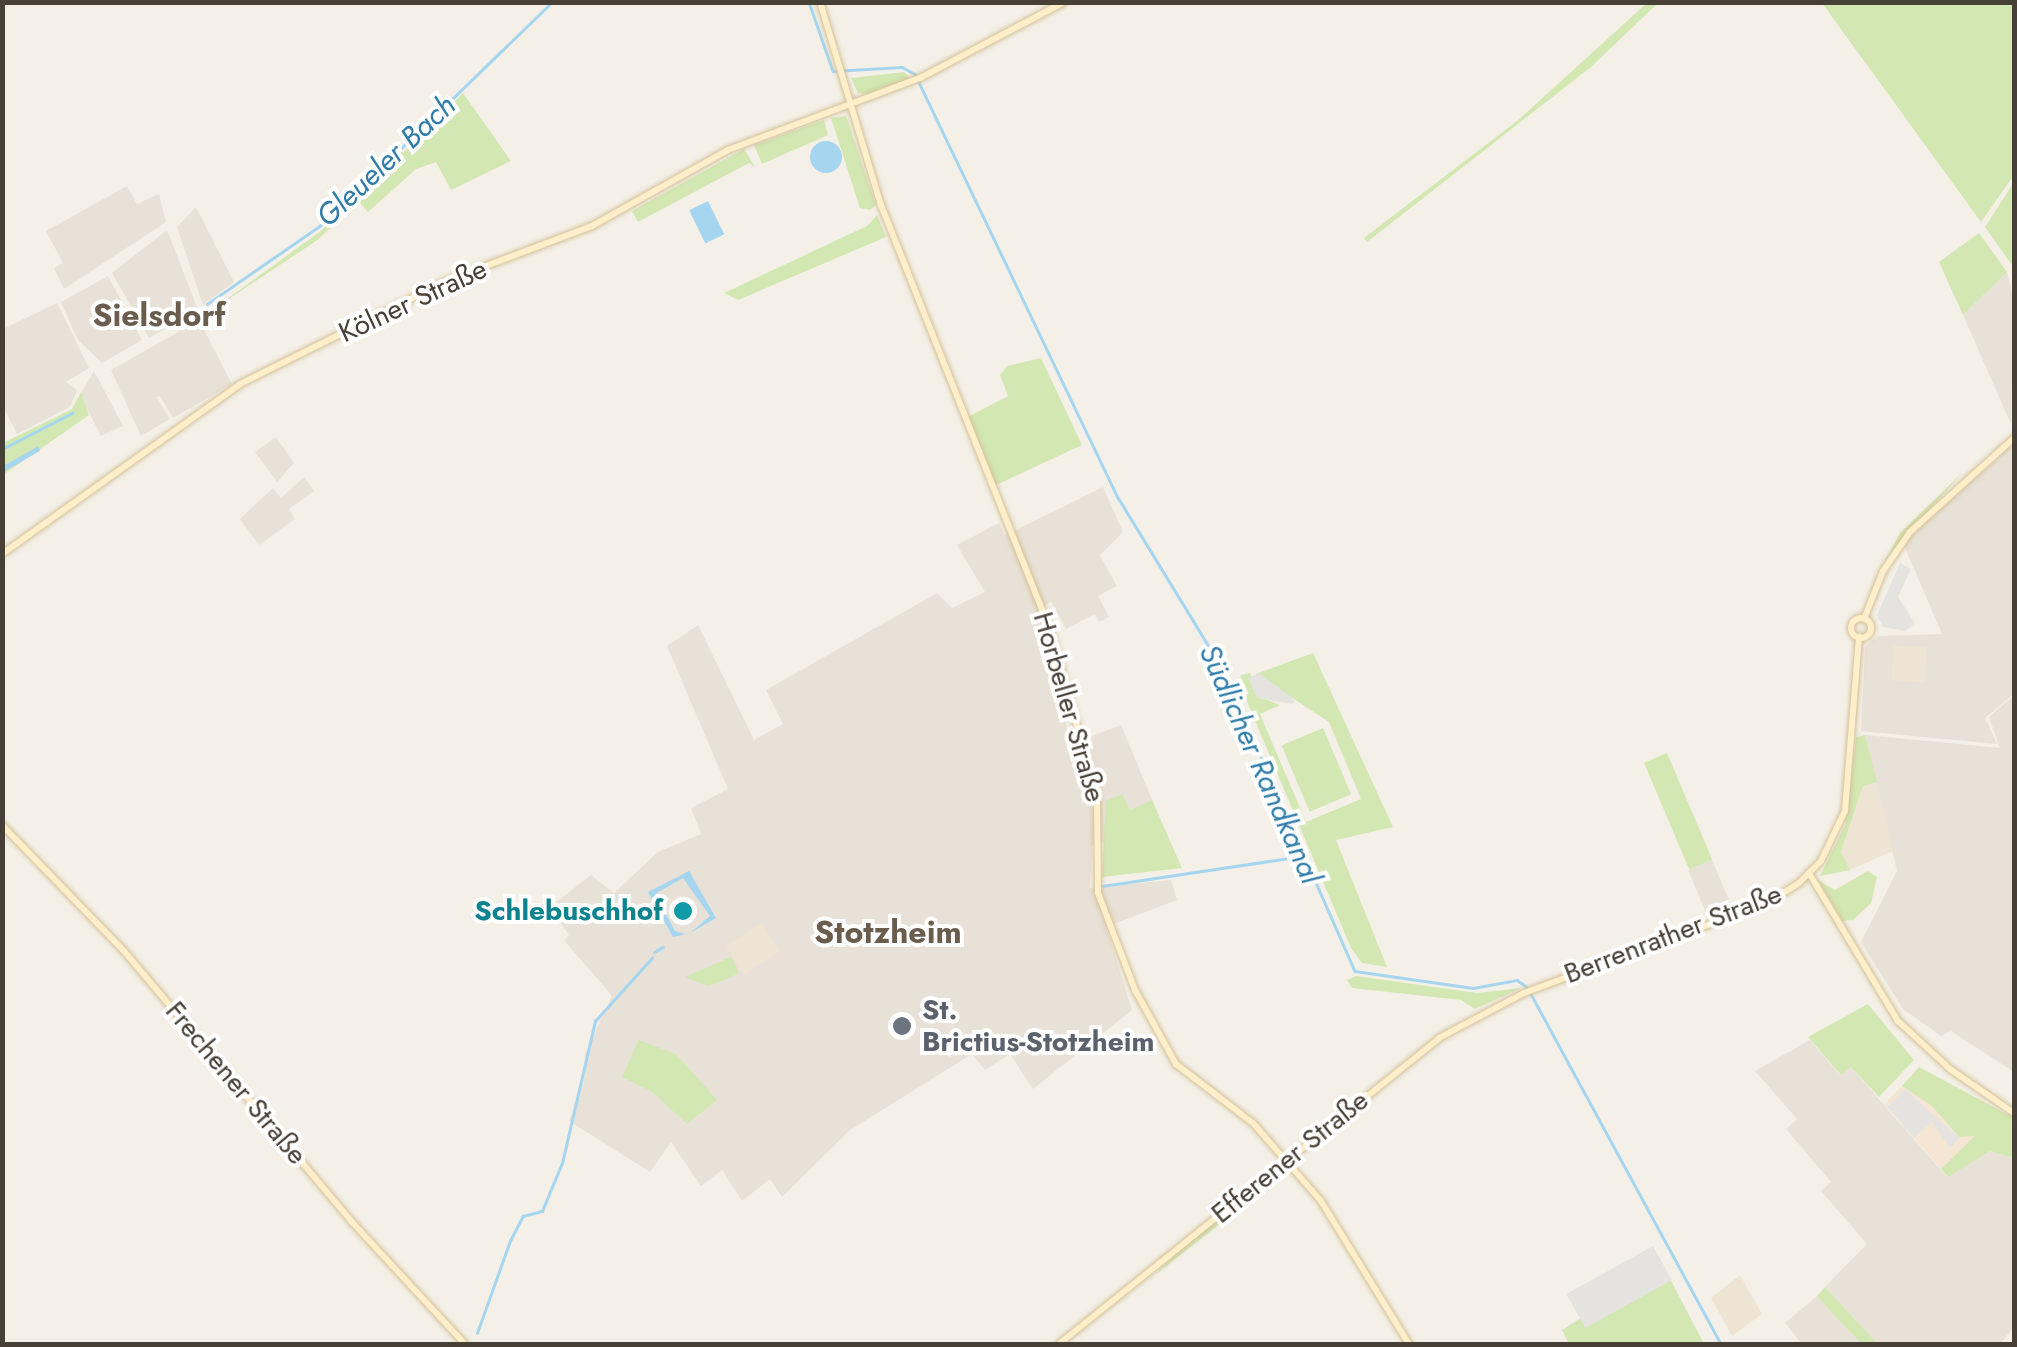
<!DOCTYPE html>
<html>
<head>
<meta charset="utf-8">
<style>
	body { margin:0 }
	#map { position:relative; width:2017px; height:1347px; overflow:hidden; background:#f4f0e8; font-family:Jost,sans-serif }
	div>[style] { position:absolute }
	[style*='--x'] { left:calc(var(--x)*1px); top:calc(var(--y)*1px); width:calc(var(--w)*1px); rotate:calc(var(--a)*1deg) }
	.residential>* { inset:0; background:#e8e1d7; transform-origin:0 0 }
	.commercial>* { inset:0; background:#f5e6d4 }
	.education>* { inset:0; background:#ede4d3; transform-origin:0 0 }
	.green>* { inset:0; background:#d2e7b2; transform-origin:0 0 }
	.parking>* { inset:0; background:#e5e3e0; transform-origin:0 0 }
	.water>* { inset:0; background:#a6d5ef; transform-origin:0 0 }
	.round { border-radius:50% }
	.stream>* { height:2.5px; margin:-1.25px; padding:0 1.25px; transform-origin:1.25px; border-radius:1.25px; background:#a6d5ef }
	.canal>* { height:5px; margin:-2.5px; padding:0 2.5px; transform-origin:2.5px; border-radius:2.5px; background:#a6d5ef }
	.roads { filter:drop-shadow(0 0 2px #d3c199) drop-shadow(0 0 2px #d3c199) }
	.secondary>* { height:6px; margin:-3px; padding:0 3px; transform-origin:3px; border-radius:3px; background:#feeec9 }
	.secondary>.ring { margin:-3px; padding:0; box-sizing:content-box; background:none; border:6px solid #feeec9; border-radius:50% }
	.dots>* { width:28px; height:28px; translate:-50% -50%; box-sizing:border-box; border:5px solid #fff; border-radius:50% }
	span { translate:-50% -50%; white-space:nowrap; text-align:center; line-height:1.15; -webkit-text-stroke:8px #fff; paint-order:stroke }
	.street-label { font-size:28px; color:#474037 }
	.culture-label { font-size:28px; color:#0d838f; font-weight:700 }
	.right { translate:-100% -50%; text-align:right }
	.worship-label { font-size:28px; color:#5b616d; font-weight:700 }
	.left { translate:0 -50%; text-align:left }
	.water-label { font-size:30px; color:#2f7caa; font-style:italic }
	.quarter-label { font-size:32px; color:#6a5d4e; font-weight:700 }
	.frame { position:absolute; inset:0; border:5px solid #474037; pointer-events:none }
</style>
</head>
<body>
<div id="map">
	<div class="residential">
		<i style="clip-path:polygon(127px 186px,137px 204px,159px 194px,166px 222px,64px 289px,54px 268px,63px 263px,46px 231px)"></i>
		<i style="clip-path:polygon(196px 207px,234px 282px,203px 305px,177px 227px)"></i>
		<i style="clip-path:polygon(167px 230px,198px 310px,149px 338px,112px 273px)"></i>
		<i style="clip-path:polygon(2007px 272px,2014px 301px,2011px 424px,1963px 315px)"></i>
		<i style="clip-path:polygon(108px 276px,142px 340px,102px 363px,78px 340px,61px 302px)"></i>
		<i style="clip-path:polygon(57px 303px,89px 368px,66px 382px,77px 390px,70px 407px,17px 434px,3px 406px,3px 329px)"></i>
		<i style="clip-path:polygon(199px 320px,232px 384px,173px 418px,160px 396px,156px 397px,170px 419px,141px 436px,111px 370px)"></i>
		<i style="clip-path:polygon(94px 371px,123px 426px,101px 436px,80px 395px)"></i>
		<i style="clip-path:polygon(276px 437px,294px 463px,277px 482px,255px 452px)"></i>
		<i style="clip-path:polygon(2014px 444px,2014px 694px,1985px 718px,1997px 744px,1861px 731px,1865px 647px,1877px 636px,1942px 634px,1903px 543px)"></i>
		<i style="clip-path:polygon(304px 477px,314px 491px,289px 509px,295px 519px,259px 545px,240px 519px,273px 488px,281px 498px)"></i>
		<i style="clip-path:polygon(1103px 487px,1123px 532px,1100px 555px,1117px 586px,1098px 596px,1109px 617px,1099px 622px,1095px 614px,1066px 629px,1051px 601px,1038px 612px,1071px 744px,1121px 725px,1161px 821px,1092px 846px,1090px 888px,1171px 880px,1177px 900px,1106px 927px,1132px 1010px,1033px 1089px,1010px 1054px,985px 1070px,972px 1054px,850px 1130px,782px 1197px,770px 1179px,742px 1201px,722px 1170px,701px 1186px,671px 1142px,650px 1172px,569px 1121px,584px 1082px,585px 1054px,612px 996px,564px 940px,569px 935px,550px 907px,591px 875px,614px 893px,658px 852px,701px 834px,691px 808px,728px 789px,667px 646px,698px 625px,754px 740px,783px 724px,766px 690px,937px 593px,952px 608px,985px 592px,957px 545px,999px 523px,1004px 535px,1014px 531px)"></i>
		<i style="clip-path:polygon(2014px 695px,2014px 1072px,1951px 1031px,1941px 1036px,1903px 1009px,1861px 942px,1897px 871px,1865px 735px,2000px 748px,1989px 717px)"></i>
		<i style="left:1712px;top:860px;width:53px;height:26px;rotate:67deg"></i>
		<i style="clip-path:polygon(1810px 1040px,1840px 1075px,1850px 1066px,1947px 1177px,1990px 1151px,2014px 1158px,2014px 1327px,2000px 1344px,1878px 1344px,1825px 1287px,1867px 1244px,1821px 1191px,1831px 1182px,1786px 1129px,1797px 1119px,1755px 1071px)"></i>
		<i style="clip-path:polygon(1817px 1296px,1840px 1322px,1862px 1344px,1802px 1344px,1785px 1323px)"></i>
	</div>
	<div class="commercial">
		<i style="clip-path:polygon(1902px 1086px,1932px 1105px,1959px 1137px,1970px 1132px,1975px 1137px,1941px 1169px,1884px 1104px)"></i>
	</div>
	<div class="education">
		<i style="left:1893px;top:646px;width:34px;height:35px;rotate:2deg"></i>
		<i style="clip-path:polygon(1877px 782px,1893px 851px,1850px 870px,1841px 852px,1863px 786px)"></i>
		<i style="left:762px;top:923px;width:34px;height:43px;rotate:58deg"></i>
		<i style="clip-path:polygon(1740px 1275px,1762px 1314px,1732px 1336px,1711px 1298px)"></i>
	</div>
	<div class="green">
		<i style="clip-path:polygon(1648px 2px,1658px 3px,1591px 67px,1367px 242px,1364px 238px,1517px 121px)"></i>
		<i style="clip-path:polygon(1822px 3px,2014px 3px,2014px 175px,1981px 222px)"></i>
		<i style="clip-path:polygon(904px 72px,910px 79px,868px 94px,858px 93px,851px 78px)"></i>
		<i style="clip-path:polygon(463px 93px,511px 161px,451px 190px,436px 162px,416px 169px,368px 212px,359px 202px,316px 241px,209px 312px,321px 231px,397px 147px,403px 153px)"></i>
		<i style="clip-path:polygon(846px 116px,876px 205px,870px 210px,860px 208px,831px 118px)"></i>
		<i style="clip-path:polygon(824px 120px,828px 135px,762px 164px,754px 145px)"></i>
		<i style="clip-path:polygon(744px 149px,755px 167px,749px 163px,638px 222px,632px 211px)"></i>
		<i style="clip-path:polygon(2014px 182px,2014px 268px,1985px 227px)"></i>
		<i style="clip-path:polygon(877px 215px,886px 237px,738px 300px,724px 293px,867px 226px)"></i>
		<i style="clip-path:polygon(1979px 233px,2007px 272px,1963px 315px,1939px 262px)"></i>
		<i style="clip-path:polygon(1041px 358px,1082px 445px,994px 486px,968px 417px,1008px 396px,1000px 375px,1007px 366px)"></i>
		<i style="clip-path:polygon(81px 392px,89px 415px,3px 475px,3px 443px,72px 409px)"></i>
		<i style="clip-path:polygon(1963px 472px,1889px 555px,1860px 608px,1900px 533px)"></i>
		<i style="clip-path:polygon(1313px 653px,1393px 827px,1336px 840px,1387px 967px,1362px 963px,1351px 948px,1240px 685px,1241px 675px,1250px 673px,1260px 697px,1280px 705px,1260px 714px,1306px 822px,1361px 799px,1329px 722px,1256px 674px)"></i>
		<i style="left:1323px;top:728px;width:72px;height:45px;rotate:67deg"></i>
		<i style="clip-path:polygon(1865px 735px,1877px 782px,1863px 786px,1841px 852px,1850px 870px,1820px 876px,1845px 825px,1856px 737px)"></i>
		<i style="left:1667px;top:753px;width:116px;height:25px;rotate:67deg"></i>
		<i style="clip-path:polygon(1122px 794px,1130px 810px,1152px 800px,1182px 868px,1102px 877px,1106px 801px)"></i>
		<i style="clip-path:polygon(1868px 871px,1877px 877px,1871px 903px,1853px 920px,1842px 921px,1818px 880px,1835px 890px)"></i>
		<i style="clip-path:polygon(731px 957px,739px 973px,727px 979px,708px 986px,685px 977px)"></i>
		<i style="clip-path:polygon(1356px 976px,1477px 993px,1521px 988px,1475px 1009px,1461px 1000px,1352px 988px,1347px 980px)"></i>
		<i style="clip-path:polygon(1868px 1004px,1914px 1060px,1879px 1097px,1851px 1067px,1841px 1075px,1808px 1037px)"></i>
		<i style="clip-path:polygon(639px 1040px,676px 1054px,717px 1100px,687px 1124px,651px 1091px,622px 1077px)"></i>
		<i style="clip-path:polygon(1919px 1067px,2014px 1118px,2014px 1158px,1990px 1151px,1948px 1177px,1941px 1169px,1975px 1136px,1959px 1137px,1932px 1106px,1902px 1086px)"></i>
		<i style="clip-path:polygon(1280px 1172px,1282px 1175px,1155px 1275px,1177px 1252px)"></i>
		<i style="clip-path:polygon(1653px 1246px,1704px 1344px,1569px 1344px,1562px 1330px,1581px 1318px,1572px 1303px)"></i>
		<i style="clip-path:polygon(1825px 1287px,1878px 1344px,1862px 1344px,1840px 1322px,1817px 1296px)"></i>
	</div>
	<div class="parking">
		<i style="clip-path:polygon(1900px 563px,1911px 569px,1898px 597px,1915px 623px,1905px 631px,1883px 627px,1877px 615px)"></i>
		<i style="clip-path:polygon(1259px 673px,1295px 700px,1293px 704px,1257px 698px,1248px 678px)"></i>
		<i style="clip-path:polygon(1905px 1089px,1959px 1138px,1950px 1148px,1932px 1122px,1914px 1138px,1887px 1107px)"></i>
		<i style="left:1653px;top:1246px;width:39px;height:99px;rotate:61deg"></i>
	</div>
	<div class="water">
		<i class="round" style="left:810px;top:141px;width:32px;height:32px"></i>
		<i style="left:708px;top:201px;width:37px;height:21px;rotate:64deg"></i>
		<i style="clip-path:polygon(689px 871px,716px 918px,690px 933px,710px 916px,683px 878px,655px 894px,675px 931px,686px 934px,673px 937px,648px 892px)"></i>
	</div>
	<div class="stream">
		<i style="--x:809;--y:2;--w:73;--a:70.8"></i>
		<i style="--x:833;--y:71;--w:69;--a:-3.3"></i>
		<i style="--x:902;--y:67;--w:15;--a:28"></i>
		<i style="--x:915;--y:74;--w:471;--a:64.4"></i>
		<i style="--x:1119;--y:499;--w:196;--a:58.6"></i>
		<i style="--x:1221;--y:666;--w:333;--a:66.3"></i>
		<i style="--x:1355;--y:971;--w:119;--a:8.2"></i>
		<i style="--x:1473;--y:988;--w:45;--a:-10.3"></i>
		<i style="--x:1517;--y:980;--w:12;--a:35"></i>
		<i style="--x:207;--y:304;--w:142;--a:-34.7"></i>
		<i style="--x:324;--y:223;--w:318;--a:-44.1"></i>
		<i style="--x:2;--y:449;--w:79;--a:-27.2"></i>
		<i style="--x:1102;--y:886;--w:202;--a:-8.5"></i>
		<i style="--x:654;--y:952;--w:10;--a:-29"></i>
		<i style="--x:1531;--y:994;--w:398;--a:61.5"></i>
		<i style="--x:477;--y:1333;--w:98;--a:-70.3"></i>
		<i style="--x:510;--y:1241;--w:28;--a:-63"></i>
		<i style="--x:523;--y:1216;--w:20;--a:-15"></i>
		<i style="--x:542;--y:1211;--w:52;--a:-67.4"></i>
		<i style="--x:562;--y:1163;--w:146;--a:-76.9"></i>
		<i style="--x:595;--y:1021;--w:85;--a:-47.9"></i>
	</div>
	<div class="canal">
		<i style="--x:2;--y:469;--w:40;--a:-29.7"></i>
	</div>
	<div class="roads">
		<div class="secondary">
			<i style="--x:820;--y:2;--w:212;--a:73.3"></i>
			<i style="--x:881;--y:205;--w:460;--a:68.3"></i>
			<i style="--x:1051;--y:632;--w:173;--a:74.6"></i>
			<i style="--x:1097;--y:799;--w:94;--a:89.4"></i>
			<i style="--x:1098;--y:893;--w:104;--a:69.1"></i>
			<i style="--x:1135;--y:990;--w:85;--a:61"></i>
			<i style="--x:1176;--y:1064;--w:97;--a:37.5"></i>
			<i style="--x:1253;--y:1123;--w:103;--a:48.9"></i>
			<i style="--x:1321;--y:1201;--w:168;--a:58.4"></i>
			<i style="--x:2;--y:554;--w:292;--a:-35.5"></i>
			<i style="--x:240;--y:384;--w:233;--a:-26.5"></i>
			<i style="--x:449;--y:280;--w:153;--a:-20.7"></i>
			<i style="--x:592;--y:226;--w:156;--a:-29.2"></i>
			<i style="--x:728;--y:150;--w:207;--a:-20.6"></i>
			<i style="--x:922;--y:77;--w:161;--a:-27.8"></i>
			<i class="ring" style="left:1851px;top:618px;width:14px;height:14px"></i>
			<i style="--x:1864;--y:619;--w:52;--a:-68.4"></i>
			<i style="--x:1883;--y:571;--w:47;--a:-55.3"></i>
			<i style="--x:1910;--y:532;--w:140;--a:-42.1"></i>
			<i style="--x:2;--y:825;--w:175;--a:45.9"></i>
			<i style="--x:124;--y:951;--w:353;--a:49.9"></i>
			<i style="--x:351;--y:1221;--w:168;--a:47.2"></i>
			<i style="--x:1809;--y:873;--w:173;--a:59"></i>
			<i style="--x:1898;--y:1021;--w:71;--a:42.7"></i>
			<i style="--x:1950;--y:1069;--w:78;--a:34.5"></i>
			<i style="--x:1059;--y:1344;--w:488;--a:-38.8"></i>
			<i style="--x:1439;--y:1038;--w:96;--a:-27.9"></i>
			<i style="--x:1524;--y:993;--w:259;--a:-20.3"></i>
			<i style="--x:1767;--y:903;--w:38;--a:-32"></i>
			<i style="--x:1799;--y:883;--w:31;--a:-45"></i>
			<i style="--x:1821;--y:861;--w:55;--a:-64.4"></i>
			<i style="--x:1845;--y:811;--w:175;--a:-85.4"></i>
		</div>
	</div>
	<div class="dots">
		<i style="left:683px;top:911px;background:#0f9aa8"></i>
		<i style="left:902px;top:1026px;background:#6b7280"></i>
	</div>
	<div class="street-label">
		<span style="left:413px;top:301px;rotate:-25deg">Kölner Straße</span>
		<span style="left:1069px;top:707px;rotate:74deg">Horbeller Straße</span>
		<span style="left:1673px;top:934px;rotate:-21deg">Berrenrather Straße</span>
		<span style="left:236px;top:1083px;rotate:50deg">Frechener Straße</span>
		<span style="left:1290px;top:1157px;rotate:-39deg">Efferener Straße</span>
	</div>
	<div class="culture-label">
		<span class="right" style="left:663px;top:911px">Schlebuschhof</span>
	</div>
	<div class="worship-label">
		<span class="left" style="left:922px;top:1026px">St.<br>Brictius-Stotzheim</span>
	</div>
	<div class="water-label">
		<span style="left:386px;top:161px;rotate:-43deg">Gleueler Bach</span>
		<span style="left:1260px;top:764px;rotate:66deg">Südlicher Randkanal</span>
	</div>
	<div class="quarter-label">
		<span style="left:159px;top:315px">Sielsdorf</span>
		<span style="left:888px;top:932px">Stotzheim</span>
	</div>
	<div class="frame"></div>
</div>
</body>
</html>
